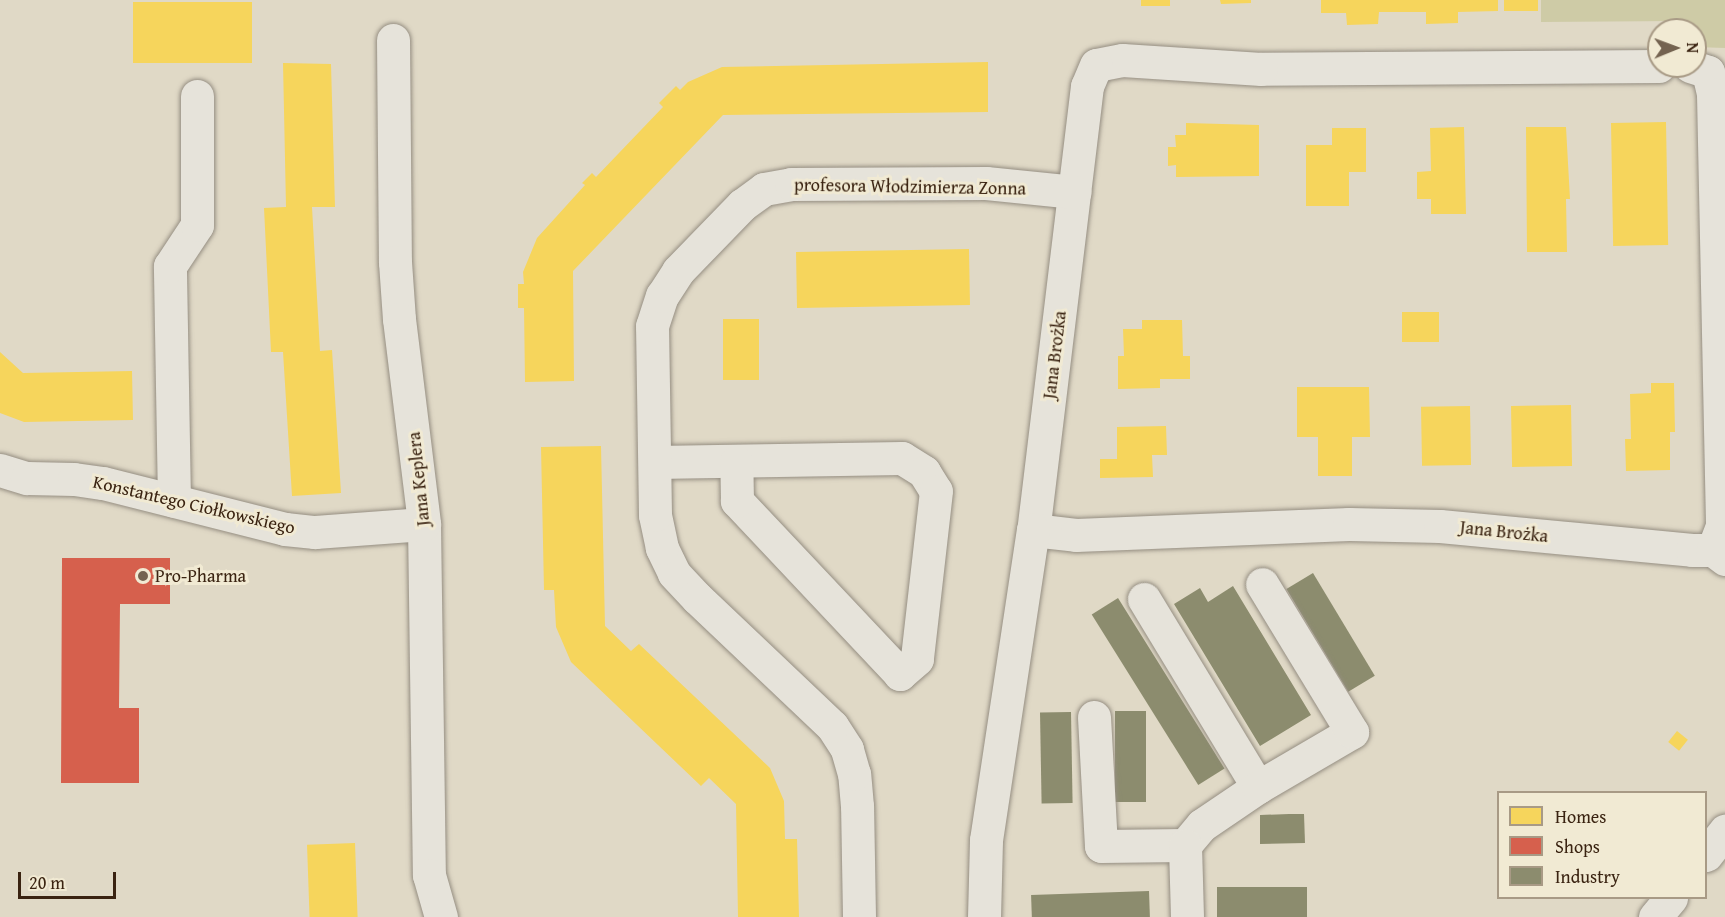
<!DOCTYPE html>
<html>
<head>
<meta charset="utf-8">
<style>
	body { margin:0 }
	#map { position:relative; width:1725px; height:917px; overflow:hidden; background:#e0d9c6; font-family:"Gentium Book Plus",serif }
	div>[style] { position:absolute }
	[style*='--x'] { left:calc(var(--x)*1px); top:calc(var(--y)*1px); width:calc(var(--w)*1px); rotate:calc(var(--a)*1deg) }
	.green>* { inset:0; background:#cecba6 }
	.homes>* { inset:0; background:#f6d55c; transform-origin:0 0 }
	.shops>* { inset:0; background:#d6604d }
	.industry>* { inset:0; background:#8c8c6e; transform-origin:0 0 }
	.roads { filter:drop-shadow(0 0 2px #958e82) drop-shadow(0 0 2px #958e82) }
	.minor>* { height:33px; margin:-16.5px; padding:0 16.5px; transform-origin:16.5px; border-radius:16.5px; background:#e6e3da }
	.dots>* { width:16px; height:16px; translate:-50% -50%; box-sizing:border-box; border:3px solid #f1ead3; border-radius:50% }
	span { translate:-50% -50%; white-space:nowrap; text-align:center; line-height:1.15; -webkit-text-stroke:6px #f1ead3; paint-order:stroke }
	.street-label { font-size:18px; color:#3a2311 }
	.poi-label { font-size:18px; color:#3a2311 }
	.left { translate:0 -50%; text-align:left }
	.legend { position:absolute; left:1497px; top:791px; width:210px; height:108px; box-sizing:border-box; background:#f1ead3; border:2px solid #a89a85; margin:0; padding:8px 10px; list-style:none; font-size:18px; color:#3a2311 }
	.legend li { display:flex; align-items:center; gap:12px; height:30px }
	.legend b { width:30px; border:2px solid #a89a85 }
	.north { position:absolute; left:1647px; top:18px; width:60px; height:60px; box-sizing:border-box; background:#f1ead3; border:2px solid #a89a85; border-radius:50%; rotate:89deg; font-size:16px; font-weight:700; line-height:24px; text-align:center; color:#3a2311 }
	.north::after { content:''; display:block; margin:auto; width:21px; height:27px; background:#746350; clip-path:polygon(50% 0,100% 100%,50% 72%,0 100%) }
	.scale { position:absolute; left:18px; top:872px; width:98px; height:27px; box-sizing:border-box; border:3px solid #3a2311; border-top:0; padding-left:8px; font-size:18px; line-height:21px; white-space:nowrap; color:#3a2311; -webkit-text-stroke:4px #f1ead3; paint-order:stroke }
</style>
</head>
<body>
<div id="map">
	<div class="green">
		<i style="clip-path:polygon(1541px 0,1725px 0,1725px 48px,1695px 47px,1695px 30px,1679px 30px,1678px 21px,1541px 22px)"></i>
	</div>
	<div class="homes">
		<i style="left:1141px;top:0;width:29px;height:6px"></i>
		<i style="clip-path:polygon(1220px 0,1251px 0,1251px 3px,1221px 4px)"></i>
		<i style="clip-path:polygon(1321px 0,1498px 0,1498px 11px,1458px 12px,1458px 23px,1426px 24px,1426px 12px,1379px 12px,1378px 24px,1347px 25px,1346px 13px,1321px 13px)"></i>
		<i style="left:1504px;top:0;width:34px;height:11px"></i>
		<i style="left:133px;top:2px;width:119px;height:61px"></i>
		<i style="clip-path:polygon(988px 62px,988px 112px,723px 115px,573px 271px,574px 381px,525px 382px,524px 308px,518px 308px,518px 284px,524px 284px,523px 272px,537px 238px,585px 185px,582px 183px,592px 173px,596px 177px,663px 107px,659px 103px,676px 86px,680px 90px,688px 82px,722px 67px)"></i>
		<i style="clip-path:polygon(283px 63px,331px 64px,335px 207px,312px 207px,320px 351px,332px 350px,341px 493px,292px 496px,283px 352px,271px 352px,264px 208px,286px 207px)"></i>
		<i style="left:1666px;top:122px;width:123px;height:55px;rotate:89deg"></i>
		<i style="clip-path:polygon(1186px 123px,1259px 125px,1259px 176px,1176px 177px,1176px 165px,1168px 166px,1168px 147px,1176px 147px,1175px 135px,1186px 135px)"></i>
		<i style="clip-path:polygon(1464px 127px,1466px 214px,1431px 214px,1431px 199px,1417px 199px,1417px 172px,1431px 171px,1430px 128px)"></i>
		<i style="clip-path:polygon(1526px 127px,1566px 127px,1570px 199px,1566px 199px,1567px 252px,1527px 252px)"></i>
		<i style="clip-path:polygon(1332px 128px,1366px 128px,1366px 172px,1349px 172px,1349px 206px,1306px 206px,1306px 145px,1332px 145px)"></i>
		<i style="left:969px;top:249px;width:56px;height:173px;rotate:89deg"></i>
		<i style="left:1402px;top:312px;width:37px;height:30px"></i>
		<i style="left:723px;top:319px;width:36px;height:61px"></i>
		<i style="clip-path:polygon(1142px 320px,1182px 320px,1183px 356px,1190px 356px,1190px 379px,1160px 379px,1160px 388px,1118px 389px,1118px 356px,1124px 356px,1123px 329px,1142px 329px)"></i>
		<i style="clip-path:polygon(0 352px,23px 373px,132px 371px,133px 420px,24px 422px,0 413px)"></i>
		<i style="clip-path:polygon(1651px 383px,1674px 383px,1675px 432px,1670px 432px,1670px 470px,1626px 471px,1625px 439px,1631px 439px,1630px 394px,1651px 393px)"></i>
		<i style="clip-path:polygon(1297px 387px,1369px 387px,1370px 437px,1352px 437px,1352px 476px,1318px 476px,1318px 437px,1297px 437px)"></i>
		<i style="left:1571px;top:405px;width:61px;height:60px;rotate:89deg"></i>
		<i style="left:1470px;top:406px;width:59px;height:49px;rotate:89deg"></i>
		<i style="clip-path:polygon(1166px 426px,1167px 455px,1152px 455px,1153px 477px,1100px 478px,1100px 459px,1117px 459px,1117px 427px)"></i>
		<i style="clip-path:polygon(601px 446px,605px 626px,631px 651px,639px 644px,770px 768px,784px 801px,785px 839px,797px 839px,799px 917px,738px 917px,736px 804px,709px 778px,701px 786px,571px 662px,556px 627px,554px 590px,544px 590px,541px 447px)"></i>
		<i style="left:1677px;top:731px;width:14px;height:14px;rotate:39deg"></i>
		<i style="left:355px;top:843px;width:74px;height:48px;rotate:88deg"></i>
	</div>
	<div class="shops">
		<i style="clip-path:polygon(62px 558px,170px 558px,170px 604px,120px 604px,119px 708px,139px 708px,139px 783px,61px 783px)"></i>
	</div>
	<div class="industry">
		<i style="left:1313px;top:573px;width:120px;height:31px;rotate:59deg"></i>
		<i style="clip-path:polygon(1233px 586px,1311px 715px,1260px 746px,1174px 604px,1200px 588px,1208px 602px)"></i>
		<i style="left:1118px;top:598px;width:201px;height:31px;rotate:58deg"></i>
		<i style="left:1115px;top:711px;width:31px;height:91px"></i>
		<i style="left:1071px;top:712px;width:91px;height:31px;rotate:89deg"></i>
		<i style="clip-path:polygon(1289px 814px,1304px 814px,1305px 843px,1260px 844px,1260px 815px)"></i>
		<i style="left:1307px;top:887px;width:30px;height:90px;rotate:90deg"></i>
		<i style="left:1149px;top:891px;width:26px;height:118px;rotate:88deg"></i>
	</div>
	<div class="roads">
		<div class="minor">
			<i style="--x:393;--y:40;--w:222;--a:89.5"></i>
			<i style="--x:395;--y:262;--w:57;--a:86"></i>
			<i style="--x:399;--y:319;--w:207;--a:83"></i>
			<i style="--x:424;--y:524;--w:351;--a:89.2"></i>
			<i style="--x:429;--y:875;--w:44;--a:74.1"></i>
			<i style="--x:1659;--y:66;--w:398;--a:179.6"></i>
			<i style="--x:1261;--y:69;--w:139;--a:-176.3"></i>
			<i style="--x:1122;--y:60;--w:26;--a:169"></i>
			<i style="--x:1096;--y:65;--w:23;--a:113"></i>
			<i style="--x:1087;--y:86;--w:447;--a:96.9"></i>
			<i style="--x:1033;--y:530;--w:43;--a:6.6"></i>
			<i style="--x:1076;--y:535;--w:273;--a:-2.3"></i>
			<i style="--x:1349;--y:524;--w:91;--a:1.3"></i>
			<i style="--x:1440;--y:526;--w:253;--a:5.4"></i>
			<i style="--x:1692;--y:550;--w:21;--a:0"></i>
			<i style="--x:1713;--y:550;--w:15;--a:37"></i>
			<i style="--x:1690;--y:66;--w:19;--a:18"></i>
			<i style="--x:1708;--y:72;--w:23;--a:77"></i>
			<i style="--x:1713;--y:94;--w:432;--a:88.8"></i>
			<i style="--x:1722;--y:526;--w:26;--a:111"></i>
			<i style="--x:655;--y:462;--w:247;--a:-0.9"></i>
			<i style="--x:902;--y:458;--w:26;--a:32"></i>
			<i style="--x:924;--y:472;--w:22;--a:58"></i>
			<i style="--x:936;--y:491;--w:169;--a:96.5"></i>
			<i style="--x:917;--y:659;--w:23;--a:139"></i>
			<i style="--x:900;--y:674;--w:238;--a:-133.3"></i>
			<i style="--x:737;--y:501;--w:39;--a:-91"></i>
			<i style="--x:0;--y:470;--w:28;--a:17"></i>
			<i style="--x:27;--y:478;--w:47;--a:1.2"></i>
			<i style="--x:74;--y:479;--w:29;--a:8"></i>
			<i style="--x:103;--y:483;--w:188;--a:14.2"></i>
			<i style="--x:285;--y:529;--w:30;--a:6"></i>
			<i style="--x:315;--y:532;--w:109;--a:-4.2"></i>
			<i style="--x:174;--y:501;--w:235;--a:-91"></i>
			<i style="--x:170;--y:266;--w:49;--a:-56.6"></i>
			<i style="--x:197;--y:225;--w:129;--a:-90"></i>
			<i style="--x:1144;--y:599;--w:220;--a:58.8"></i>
			<i style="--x:1094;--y:717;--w:129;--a:86.9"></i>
			<i style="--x:1101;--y:846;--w:84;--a:-0.7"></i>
			<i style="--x:1185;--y:845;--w:26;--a:-50"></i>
			<i style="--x:1202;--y:825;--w:68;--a:-34.2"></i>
			<i style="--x:1258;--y:787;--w:109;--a:-30.3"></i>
			<i style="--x:1352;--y:732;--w:173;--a:-121.3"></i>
			<i style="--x:1185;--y:845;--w:72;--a:88.4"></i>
			<i style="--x:1706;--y:855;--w:31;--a:-52"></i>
			<i style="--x:859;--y:917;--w:111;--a:-91"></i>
			<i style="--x:857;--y:806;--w:32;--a:-95"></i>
			<i style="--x:854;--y:774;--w:26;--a:-106"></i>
			<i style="--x:847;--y:749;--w:27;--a:-123"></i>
			<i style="--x:832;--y:726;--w:186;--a:-136.5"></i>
			<i style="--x:697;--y:598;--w:34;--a:-133"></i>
			<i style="--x:674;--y:573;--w:28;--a:-116"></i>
			<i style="--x:662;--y:548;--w:34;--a:-102"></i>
			<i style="--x:655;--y:515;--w:189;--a:-90.9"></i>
			<i style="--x:652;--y:326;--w:32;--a:-72"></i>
			<i style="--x:662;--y:296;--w:30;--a:-57"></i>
			<i style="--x:678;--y:271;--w:92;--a:-45.9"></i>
			<i style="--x:742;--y:205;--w:27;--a:-36"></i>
			<i style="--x:764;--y:189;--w:27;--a:-10"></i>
			<i style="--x:791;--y:184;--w:195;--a:-0.3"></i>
			<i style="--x:986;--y:183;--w:89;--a:5.8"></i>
			<i style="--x:984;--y:917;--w:77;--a:-88.5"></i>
			<i style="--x:986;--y:840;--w:314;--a:-81.4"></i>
			<i style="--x:1655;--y:917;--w:25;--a:-50"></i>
		</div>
	</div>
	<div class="dots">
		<i style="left:143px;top:576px;background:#746350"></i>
	</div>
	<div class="street-label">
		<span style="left:910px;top:187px;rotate:1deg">profesora Włodzimierza Zonna</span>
		<span style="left:1055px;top:355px;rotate:-83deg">Jana Brożka</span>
		<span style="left:419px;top:479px;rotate:-96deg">Jana Keplera</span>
		<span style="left:194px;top:505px;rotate:13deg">Konstantego Ciołkowskiego</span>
		<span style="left:1504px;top:532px;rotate:6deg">Jana Brożka</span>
	</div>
	<div class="poi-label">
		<span class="left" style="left:155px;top:576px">Pro-Pharma</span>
	</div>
	<ul class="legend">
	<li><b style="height:16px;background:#f6d55c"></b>Homes</li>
	<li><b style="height:16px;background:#d6604d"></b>Shops</li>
	<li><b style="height:16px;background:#8c8c6e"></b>Industry</li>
	</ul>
	<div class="north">N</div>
	<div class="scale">20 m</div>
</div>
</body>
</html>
